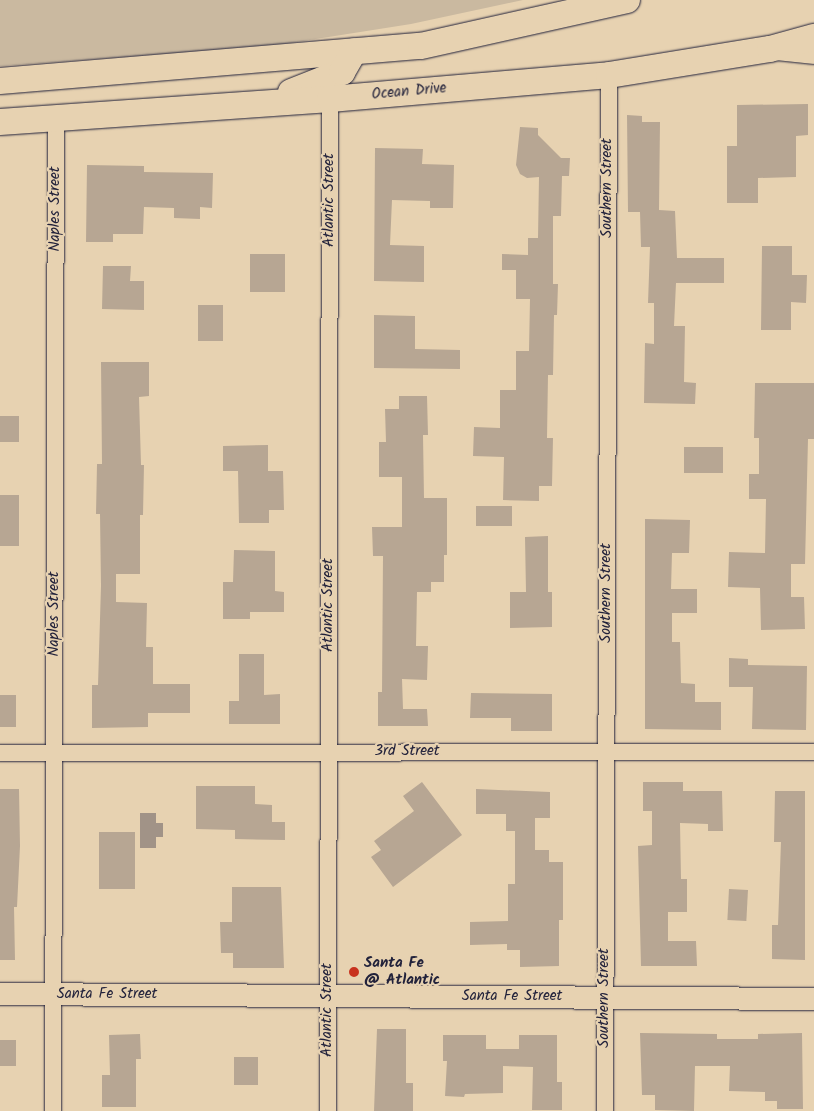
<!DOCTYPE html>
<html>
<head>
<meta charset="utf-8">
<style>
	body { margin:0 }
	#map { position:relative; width:814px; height:1111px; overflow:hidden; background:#e7d2b1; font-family:Kalam,sans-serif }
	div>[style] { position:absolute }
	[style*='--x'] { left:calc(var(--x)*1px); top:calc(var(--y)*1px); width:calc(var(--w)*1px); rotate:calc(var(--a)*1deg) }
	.green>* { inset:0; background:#cab9a0 }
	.water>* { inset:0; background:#a19387 }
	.building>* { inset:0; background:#b7a693; transform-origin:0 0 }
	.roads { filter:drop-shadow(0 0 1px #22223b) drop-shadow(0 0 1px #22223b) }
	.minor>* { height:16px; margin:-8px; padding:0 8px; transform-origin:8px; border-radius:8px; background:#e7d2b1 }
	.secondary>* { height:22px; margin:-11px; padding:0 11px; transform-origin:11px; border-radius:11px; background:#e7d2b1 }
	.primary>* { height:26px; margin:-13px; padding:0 13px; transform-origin:13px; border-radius:13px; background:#e7d2b1 }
	.dots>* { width:14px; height:14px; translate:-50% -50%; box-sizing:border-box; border:2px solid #e7d2b1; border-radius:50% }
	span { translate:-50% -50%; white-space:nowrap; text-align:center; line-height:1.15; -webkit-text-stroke:4.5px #e7d2b1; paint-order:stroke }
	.street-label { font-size:15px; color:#22223b }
	.poi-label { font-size:15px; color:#22223b; font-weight:700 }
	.left { translate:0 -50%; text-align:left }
</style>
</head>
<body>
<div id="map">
	<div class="green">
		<i style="clip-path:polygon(0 0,523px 0,411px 24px,265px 47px,0 66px)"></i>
	</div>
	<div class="water">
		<i style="clip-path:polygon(140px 813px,156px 813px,156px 823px,163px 823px,163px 837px,156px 837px,156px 848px,140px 848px)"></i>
	</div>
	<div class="building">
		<i style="clip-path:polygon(808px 104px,808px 135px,796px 136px,796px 177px,758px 178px,758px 203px,727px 203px,727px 146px,737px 146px,737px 105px)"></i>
		<i style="clip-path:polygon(627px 115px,642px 116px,642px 122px,660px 122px,659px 210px,675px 211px,677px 258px,724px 258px,724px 283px,676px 283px,674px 326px,685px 326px,684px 382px,696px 383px,695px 404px,644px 403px,645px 343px,654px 344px,654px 303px,648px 303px,650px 247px,641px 247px,640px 212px,628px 212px)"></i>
		<i style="clip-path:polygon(520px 127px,538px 128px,538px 135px,561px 158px,570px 158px,569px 176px,562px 176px,561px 216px,553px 216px,553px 284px,558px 284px,557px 315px,554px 315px,553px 375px,548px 375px,547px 438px,553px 438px,552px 486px,539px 486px,539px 501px,503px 500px,504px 457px,473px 456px,474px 427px,500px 428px,500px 390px,516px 390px,516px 351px,529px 351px,530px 299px,516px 299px,516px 270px,502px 270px,502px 254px,528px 255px,528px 238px,538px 238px,539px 177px,527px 178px,520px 174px,516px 165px)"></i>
		<i style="clip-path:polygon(375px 148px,423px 149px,422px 164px,454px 165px,453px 208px,430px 208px,430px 201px,392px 200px,390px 245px,424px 246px,424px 282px,374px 281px)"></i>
		<i style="clip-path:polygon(87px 165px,144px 166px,144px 172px,213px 173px,212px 208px,200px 207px,200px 219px,174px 218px,174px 208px,144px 207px,143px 234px,113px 234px,113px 242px,86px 242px)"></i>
		<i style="clip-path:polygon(762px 246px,792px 246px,792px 275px,807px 275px,806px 303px,791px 302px,791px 330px,761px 330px)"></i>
		<i style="left:285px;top:254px;width:38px;height:35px;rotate:90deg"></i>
		<i style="clip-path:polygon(103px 266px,131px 266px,130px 281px,144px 281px,144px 310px,102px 309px)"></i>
		<i style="left:198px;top:305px;width:25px;height:36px"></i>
		<i style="clip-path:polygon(374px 315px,415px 316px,415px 349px,460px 350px,460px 369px,374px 368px)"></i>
		<i style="clip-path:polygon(101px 362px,149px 362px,149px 396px,139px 397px,141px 465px,144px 465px,143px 515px,140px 515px,140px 574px,116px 574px,116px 602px,147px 603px,146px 647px,153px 647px,153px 684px,190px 684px,190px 713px,148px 713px,148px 727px,92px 728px,92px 685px,98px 685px,101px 586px,100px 514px,96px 514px,97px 464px,102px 464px)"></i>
		<i style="clip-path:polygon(755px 383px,814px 383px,814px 439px,808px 439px,805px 564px,791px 564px,791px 597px,804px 597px,805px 629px,761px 630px,760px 588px,728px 587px,729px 552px,765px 553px,766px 499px,749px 499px,749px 474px,759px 474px,759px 438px,754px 438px)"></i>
		<i style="clip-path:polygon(399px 396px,427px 396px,428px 435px,423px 435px,424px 498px,447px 498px,447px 555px,444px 555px,444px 582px,431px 582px,431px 592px,417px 592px,416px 646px,428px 646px,427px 680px,402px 679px,403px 709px,427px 709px,428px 726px,378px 726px,378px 692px,382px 692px,383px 556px,373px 556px,372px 527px,402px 527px,402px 477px,379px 477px,379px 442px,386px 442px,385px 409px,399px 409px)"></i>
		<i style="left:0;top:416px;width:19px;height:26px"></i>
		<i style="clip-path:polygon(268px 445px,268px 471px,283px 471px,284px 510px,269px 510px,269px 523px,239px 523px,238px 471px,223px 471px,223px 446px)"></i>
		<i style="left:684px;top:447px;width:39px;height:26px"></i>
		<i style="left:0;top:495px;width:19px;height:51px"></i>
		<i style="left:476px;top:506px;width:36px;height:20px"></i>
		<i style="clip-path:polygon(645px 519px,690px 520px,689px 553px,672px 553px,671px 589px,697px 589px,697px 613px,672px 613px,672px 642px,680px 642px,681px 683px,695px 684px,695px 702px,721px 702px,721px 730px,645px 729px)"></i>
		<i style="clip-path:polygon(548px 536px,548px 592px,552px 592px,552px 627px,510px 628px,510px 592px,526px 592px,525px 537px)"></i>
		<i style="clip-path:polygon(234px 550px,275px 551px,275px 591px,284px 592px,284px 612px,250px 612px,250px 619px,223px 619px,223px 582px,233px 582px)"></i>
		<i style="clip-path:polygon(239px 654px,264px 654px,264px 695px,280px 694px,280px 724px,229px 724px,229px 701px,239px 701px)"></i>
		<i style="clip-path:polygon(729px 658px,748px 659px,748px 665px,807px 666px,806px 730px,752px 729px,753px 687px,729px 687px)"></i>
		<i style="clip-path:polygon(471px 693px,552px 694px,552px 731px,511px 731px,511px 718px,470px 718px)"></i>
		<i style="left:0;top:695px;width:16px;height:32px"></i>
		<i style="clip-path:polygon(422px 782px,462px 835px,393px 887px,371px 857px,381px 850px,374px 841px,414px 811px,403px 796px)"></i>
		<i style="clip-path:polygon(643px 782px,683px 782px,683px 791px,722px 791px,723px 831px,708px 831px,708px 824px,680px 823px,681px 879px,687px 879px,687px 912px,668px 912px,668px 941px,696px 941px,697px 966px,641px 966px,638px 846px,652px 845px,652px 811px,643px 811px)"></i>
		<i style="clip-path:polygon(196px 786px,255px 786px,255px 804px,272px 805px,272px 822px,285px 822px,285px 840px,235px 839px,235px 830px,196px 829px)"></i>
		<i style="clip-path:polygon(0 789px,19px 789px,20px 846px,17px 907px,14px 907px,15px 960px,0 960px)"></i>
		<i style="clip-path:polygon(476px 789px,550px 792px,550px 818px,535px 818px,535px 850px,549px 850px,549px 862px,563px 862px,563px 920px,559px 920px,559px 966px,520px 967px,520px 950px,507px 950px,507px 944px,470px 945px,470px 922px,508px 921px,508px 884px,515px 884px,515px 831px,506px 831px,506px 814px,476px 814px)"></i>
		<i style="clip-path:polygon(775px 791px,805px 791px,805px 960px,772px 959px,772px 925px,778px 925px,781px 842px,774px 842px)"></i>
		<i style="left:99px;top:832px;width:36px;height:57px"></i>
		<i style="clip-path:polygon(232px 887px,281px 887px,284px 968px,233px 968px,233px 953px,221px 953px,220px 922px,232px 922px)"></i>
		<i style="left:729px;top:889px;width:19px;height:31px;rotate:3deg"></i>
		<i style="clip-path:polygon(377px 1029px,406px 1029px,406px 1083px,413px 1083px,413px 1111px,374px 1111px)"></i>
		<i style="clip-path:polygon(640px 1033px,717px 1034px,717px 1039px,758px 1039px,758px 1034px,802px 1033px,803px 1109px,777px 1109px,777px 1101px,765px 1101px,765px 1092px,729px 1091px,730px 1066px,695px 1066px,694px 1111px,655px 1110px,655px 1095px,642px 1095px)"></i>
		<i style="clip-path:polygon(140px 1034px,141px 1059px,136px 1059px,136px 1107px,102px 1107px,102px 1075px,110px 1075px,109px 1035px)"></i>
		<i style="clip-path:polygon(443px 1035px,486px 1035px,486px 1049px,519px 1049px,519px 1035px,557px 1035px,557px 1082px,562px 1082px,562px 1110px,532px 1110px,533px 1067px,503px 1066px,503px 1093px,465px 1094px,464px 1097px,445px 1096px,447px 1061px,443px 1061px)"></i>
		<i style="left:0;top:1040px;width:16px;height:26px"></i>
		<i style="left:234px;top:1057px;width:24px;height:28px"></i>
	</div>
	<div class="roads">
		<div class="minor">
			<i style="--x:0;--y:753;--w:814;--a:-0.07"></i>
			<i style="--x:53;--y:1111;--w:994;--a:-89.83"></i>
			<i style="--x:328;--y:1111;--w:1012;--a:-89.89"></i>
			<i style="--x:605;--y:1111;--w:1036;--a:-89.78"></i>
		</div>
		<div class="secondary">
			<i style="--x:776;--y:49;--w:38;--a:6"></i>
			<i style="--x:0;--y:994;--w:814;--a:0.35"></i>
		</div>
		<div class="primary">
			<i style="--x:0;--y:81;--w:422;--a:-4.8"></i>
			<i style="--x:421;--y:46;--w:211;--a:-12.6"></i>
			<i style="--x:291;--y:92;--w:55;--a:-21.4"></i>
			<i style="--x:342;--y:72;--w:24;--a:-60"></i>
			<i style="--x:0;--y:122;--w:331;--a:-4"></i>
			<i style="--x:330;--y:99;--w:280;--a:-4.9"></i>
			<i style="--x:609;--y:75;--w:163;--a:-9.2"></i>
			<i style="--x:770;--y:49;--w:46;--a:-15.3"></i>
		</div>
	</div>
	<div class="dots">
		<i style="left:354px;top:972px;background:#c8321e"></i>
	</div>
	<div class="street-label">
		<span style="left:409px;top:92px;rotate:-5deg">Ocean Drive</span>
		<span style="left:608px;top:188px;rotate:-90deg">Southern Street</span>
		<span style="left:330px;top:200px;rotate:-90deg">Atlantic Street</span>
		<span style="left:56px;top:209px;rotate:-90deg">Naples Street</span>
		<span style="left:607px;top:593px;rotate:-90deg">Southern Street</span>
		<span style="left:329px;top:605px;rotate:-90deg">Atlantic Street</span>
		<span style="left:55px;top:614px;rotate:-90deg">Naples Street</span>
		<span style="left:407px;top:752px">3rd Street</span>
		<span style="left:107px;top:995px">Santa Fe Street</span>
		<span style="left:512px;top:997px">Santa Fe Street</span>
		<span style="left:605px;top:998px;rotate:-90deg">Southern Street</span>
		<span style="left:328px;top:1010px;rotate:-90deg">Atlantic Street</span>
	</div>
	<div class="poi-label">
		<span class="left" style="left:364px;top:972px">Santa Fe<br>@ Atlantic</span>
	</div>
</div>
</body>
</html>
